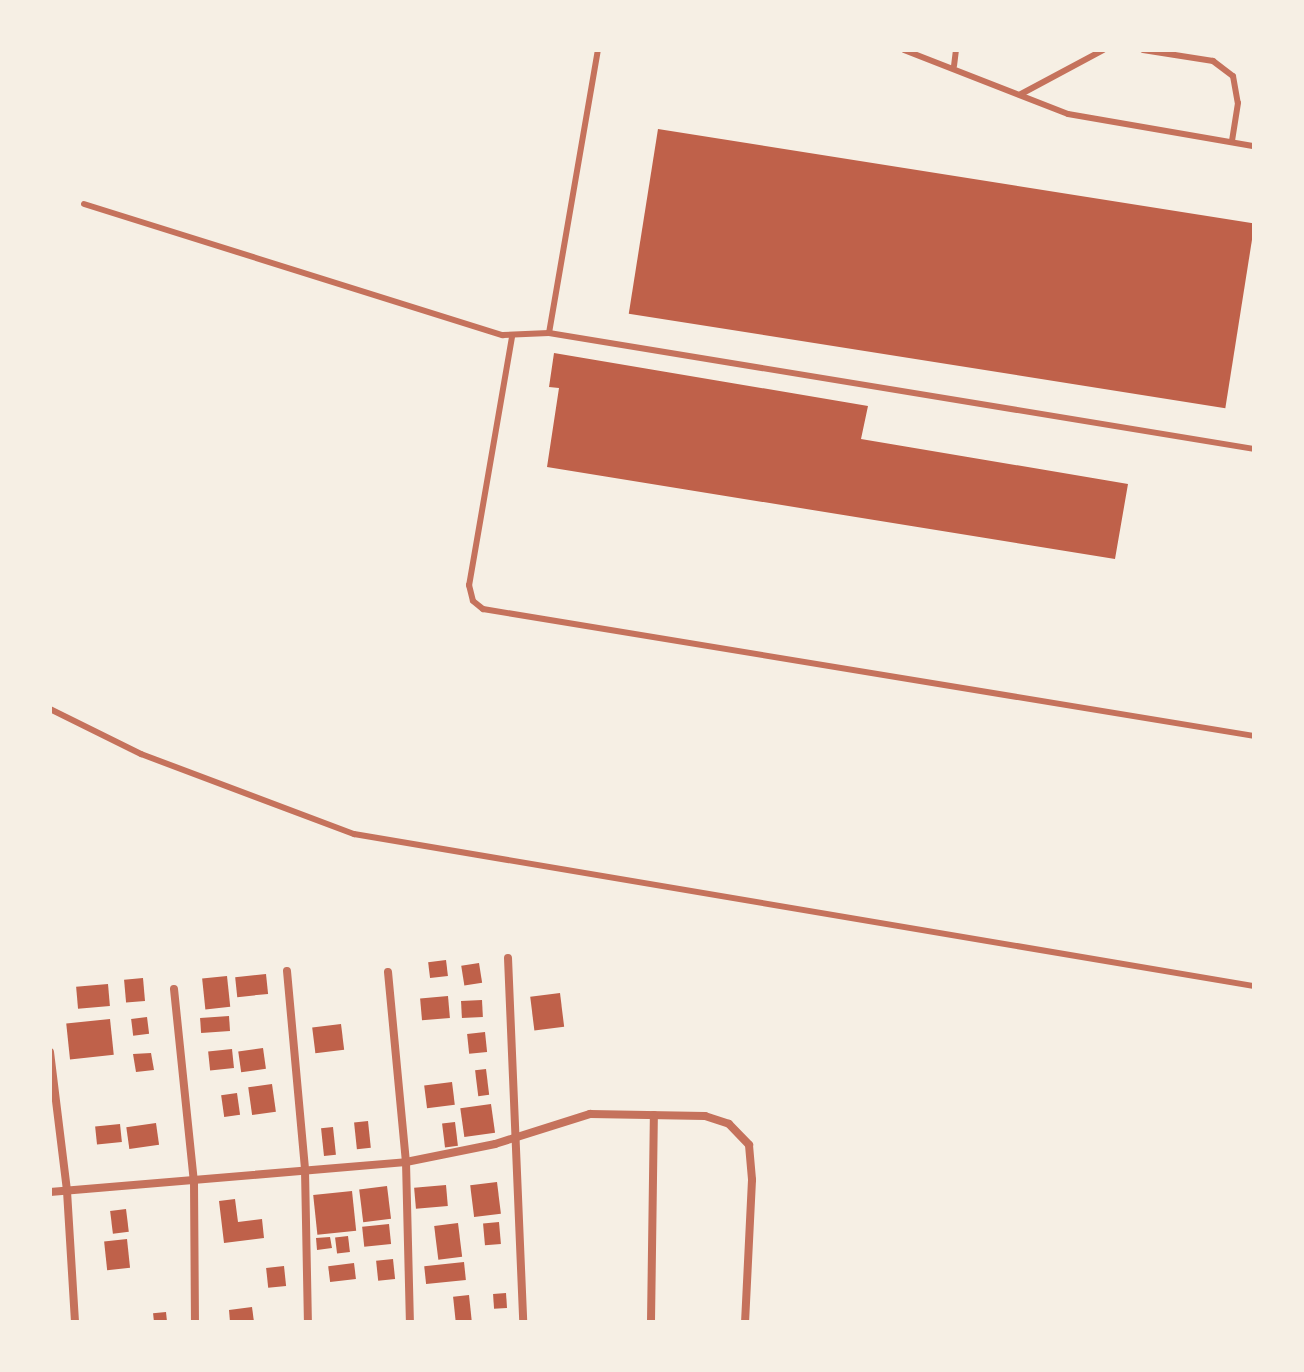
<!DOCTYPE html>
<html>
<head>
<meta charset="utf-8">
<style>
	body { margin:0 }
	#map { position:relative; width:1304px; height:1372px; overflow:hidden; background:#f6efe4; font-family:Ubuntu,sans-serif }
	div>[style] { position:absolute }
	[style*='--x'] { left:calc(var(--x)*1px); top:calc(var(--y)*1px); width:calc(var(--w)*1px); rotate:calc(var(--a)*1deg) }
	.building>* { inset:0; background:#bf614a; transform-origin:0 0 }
	.service>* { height:6px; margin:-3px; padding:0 3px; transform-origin:3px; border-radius:3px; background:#c5725c }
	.minor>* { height:8px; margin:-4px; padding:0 4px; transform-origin:4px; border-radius:4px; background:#c5725c }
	span { translate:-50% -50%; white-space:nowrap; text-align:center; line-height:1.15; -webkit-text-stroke:6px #f6efe4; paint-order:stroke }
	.frame { position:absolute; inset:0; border:52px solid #f6efe4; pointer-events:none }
</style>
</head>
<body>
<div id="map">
	<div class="building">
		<i style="left:658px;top:129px;width:604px;height:187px;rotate:9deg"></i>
		<i style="clip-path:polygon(554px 353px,868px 406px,861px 439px,1128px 484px,1115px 559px,547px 467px,559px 388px,549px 387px)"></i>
		<i style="left:446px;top:960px;width:16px;height:18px;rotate:83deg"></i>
		<i style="left:479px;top:963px;width:20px;height:18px;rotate:81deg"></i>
		<i style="left:266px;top:974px;width:20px;height:31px;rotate:84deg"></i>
		<i style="left:227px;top:976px;width:31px;height:25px;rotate:84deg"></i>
		<i style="left:143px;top:978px;width:23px;height:19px;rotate:85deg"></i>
		<i style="left:108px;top:984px;width:22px;height:32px;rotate:85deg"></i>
		<i style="left:560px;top:993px;width:34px;height:30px;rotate:83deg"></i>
		<i style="left:448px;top:996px;width:22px;height:28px;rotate:85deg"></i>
		<i style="left:482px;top:1000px;width:17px;height:21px;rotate:87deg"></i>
		<i style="left:229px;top:1016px;width:15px;height:29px;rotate:86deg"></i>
		<i style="left:147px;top:1017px;width:17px;height:16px;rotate:83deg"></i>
		<i style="left:110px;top:1019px;width:36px;height:44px;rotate:84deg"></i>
		<i style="left:341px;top:1024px;width:26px;height:29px;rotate:83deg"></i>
		<i style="left:485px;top:1032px;width:20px;height:18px;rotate:84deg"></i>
		<i style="left:263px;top:1048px;width:21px;height:25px;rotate:82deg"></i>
		<i style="left:232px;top:1049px;width:19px;height:24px;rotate:84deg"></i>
		<i style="clip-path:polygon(151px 1053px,154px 1070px,136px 1072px,133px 1054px)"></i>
		<i style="left:486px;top:1069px;width:26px;height:11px;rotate:83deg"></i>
		<i style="left:452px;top:1082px;width:23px;height:28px;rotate:83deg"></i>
		<i style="left:272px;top:1084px;width:28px;height:24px;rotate:82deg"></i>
		<i style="left:237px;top:1093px;width:22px;height:16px;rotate:82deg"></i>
		<i style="left:491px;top:1104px;width:29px;height:31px;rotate:82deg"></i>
		<i style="left:368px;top:1121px;width:27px;height:14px;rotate:84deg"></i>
		<i style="left:455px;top:1122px;width:24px;height:13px;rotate:83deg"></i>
		<i style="left:156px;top:1123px;width:22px;height:30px;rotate:82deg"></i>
		<i style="left:120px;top:1124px;width:18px;height:25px;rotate:84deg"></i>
		<i style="left:333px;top:1127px;width:28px;height:12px;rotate:84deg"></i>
		<i style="left:497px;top:1182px;width:32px;height:27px;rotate:83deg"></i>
		<i style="left:446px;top:1185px;width:21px;height:32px;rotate:85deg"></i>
		<i style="left:387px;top:1186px;width:33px;height:28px;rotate:83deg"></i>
		<i style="left:352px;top:1191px;width:40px;height:39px;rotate:84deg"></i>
		<i style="clip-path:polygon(235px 1199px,238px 1222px,262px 1219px,264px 1238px,224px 1243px,219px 1201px)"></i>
		<i style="left:126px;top:1209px;width:23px;height:16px;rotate:83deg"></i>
		<i style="left:499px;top:1222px;width:22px;height:16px;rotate:85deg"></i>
		<i style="left:458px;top:1223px;width:34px;height:24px;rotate:83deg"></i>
		<i style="left:389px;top:1224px;width:20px;height:27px;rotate:84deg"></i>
		<i style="left:348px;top:1236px;width:16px;height:13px;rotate:83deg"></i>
		<i style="clip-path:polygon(330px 1237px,332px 1248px,317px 1250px,316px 1238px)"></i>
		<i style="left:127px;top:1239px;width:29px;height:23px;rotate:84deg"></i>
		<i style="left:393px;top:1259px;width:20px;height:17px;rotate:84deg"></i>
		<i style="left:464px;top:1262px;width:18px;height:40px;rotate:84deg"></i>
		<i style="left:354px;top:1263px;width:16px;height:26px;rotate:83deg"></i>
		<i style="left:284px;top:1266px;width:20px;height:18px;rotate:84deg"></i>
		<i style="left:506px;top:1293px;width:15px;height:13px;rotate:86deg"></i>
		<i style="left:469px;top:1295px;width:27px;height:16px;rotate:84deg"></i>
		<i style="clip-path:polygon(252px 1307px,254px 1322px,230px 1322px,229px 1310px)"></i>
		<i style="left:166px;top:1312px;width:10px;height:13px;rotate:84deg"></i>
	</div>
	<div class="service">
		<i style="--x:904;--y:50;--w:176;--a:21.3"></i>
		<i style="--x:1068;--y:114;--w:189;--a:9.8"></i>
		<i style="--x:1143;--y:50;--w:71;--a:8.9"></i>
		<i style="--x:1213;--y:61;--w:25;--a:37"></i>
		<i style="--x:1233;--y:76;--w:27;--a:80"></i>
		<i style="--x:1238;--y:103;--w:39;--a:99"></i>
		<i style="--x:954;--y:66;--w:16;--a:-83"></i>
		<i style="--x:1021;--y:94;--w:93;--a:-28.2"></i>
		<i style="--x:84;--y:204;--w:439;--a:17.4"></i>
		<i style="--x:503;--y:335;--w:46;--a:-2.5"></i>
		<i style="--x:549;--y:333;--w:714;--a:9.34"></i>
		<i style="--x:549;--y:333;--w:287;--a:-80.2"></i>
		<i style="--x:512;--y:337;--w:252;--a:99.8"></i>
		<i style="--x:469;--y:585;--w:16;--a:76"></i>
		<i style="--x:473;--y:601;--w:13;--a:39"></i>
		<i style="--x:483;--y:609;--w:781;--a:9.35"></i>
		<i style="--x:50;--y:709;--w:102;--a:26.3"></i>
		<i style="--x:141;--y:754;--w:228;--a:20.6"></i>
		<i style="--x:354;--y:834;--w:913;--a:9.59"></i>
	</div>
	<div class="minor">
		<i style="--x:508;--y:958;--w:364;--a:87.6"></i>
		<i style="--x:287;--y:971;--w:200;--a:84.8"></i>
		<i style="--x:305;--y:1170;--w:152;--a:88.9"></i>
		<i style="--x:388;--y:972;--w:191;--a:84.6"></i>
		<i style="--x:406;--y:1162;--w:160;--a:88.6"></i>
		<i style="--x:174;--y:989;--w:194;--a:84.1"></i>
		<i style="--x:194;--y:1182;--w:140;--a:89.6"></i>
		<i style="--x:50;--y:1052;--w:140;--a:83"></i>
		<i style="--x:67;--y:1191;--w:131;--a:86.5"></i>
		<i style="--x:50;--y:1192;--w:357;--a:-4.8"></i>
		<i style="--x:406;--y:1162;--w:91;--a:-11.4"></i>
		<i style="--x:495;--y:1144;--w:100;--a:-17.5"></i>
		<i style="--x:590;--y:1114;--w:115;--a:1"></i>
		<i style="--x:705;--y:1116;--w:25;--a:18"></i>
		<i style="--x:729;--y:1124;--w:29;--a:46"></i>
		<i style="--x:749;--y:1145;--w:35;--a:85"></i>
		<i style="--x:752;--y:1180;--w:142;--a:92.8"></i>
		<i style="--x:651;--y:1322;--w:207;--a:-89.2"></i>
	</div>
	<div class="frame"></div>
</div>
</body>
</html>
